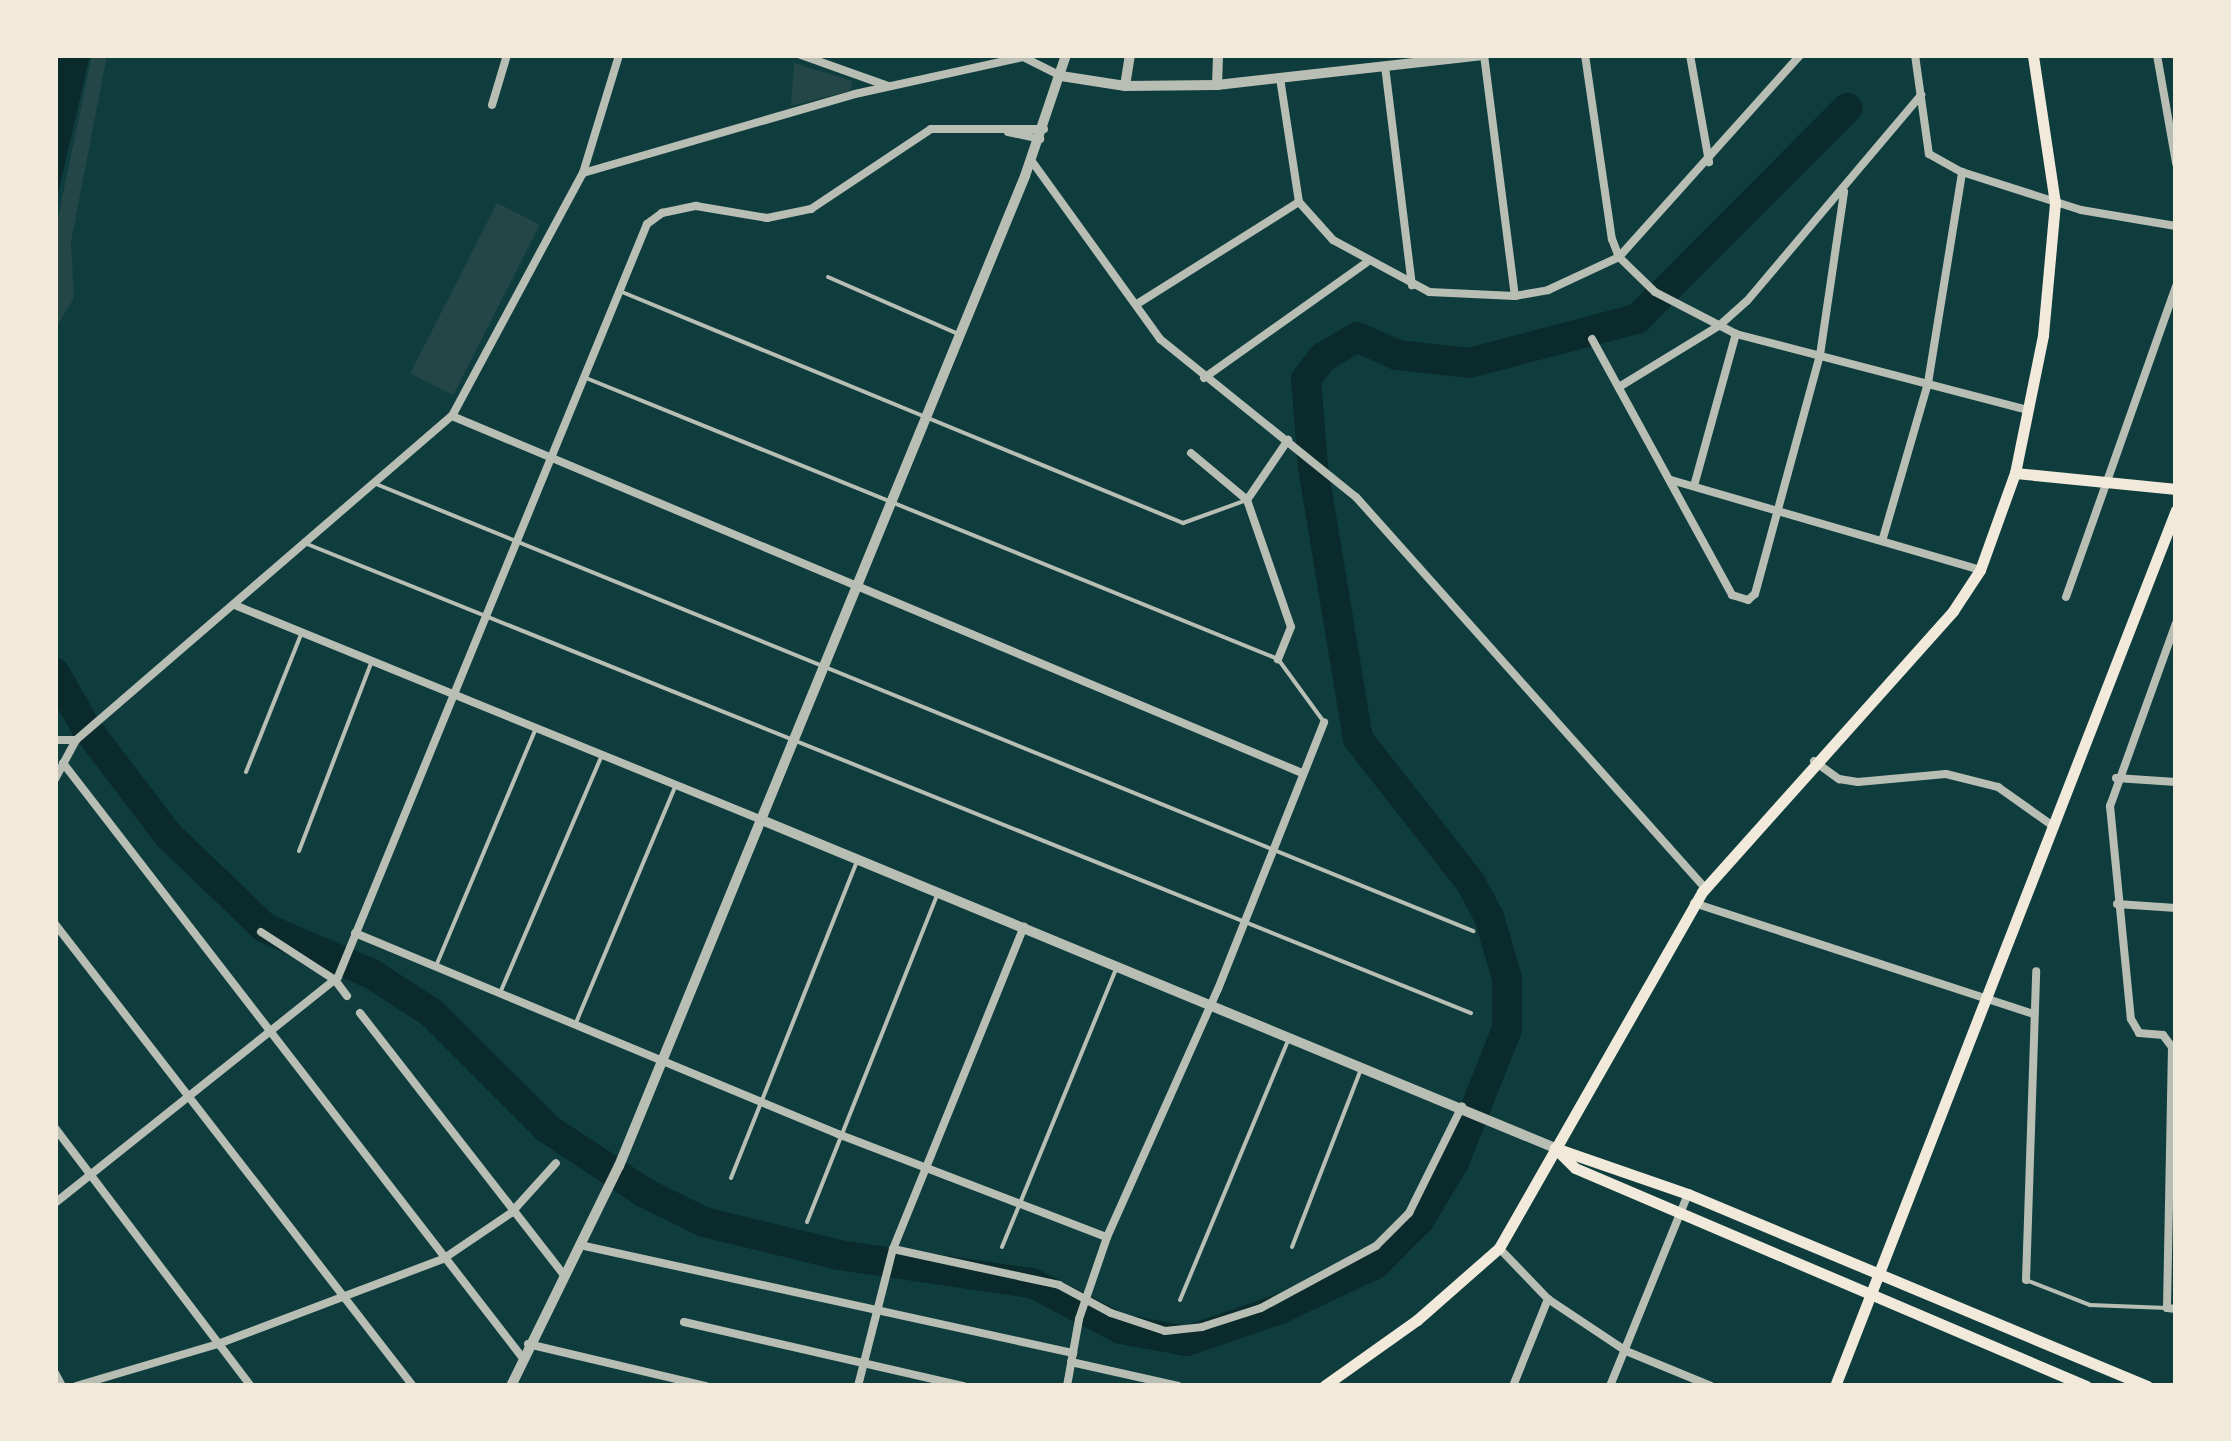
<!DOCTYPE html>
<html>
<head>
<meta charset="utf-8">
<style>
	body { margin:0 }
	#map { position:relative; width:2231px; height:1441px; overflow:hidden; background:#0f3d3e; font-family:"PT Sans",sans-serif }
	div>[style] { position:absolute }
	[style*='--x'] { left:calc(var(--x)*1px); top:calc(var(--y)*1px); width:calc(var(--w)*1px); rotate:calc(var(--a)*1deg) }
	.green>* { inset:0; background:#244646; transform-origin:0 0 }
	.water>* { inset:0; background:#0a2a2b }
	.river>* { height:30px; margin:-15px; padding:0 15px; transform-origin:15px; border-radius:15px; background:#0a2a2b }
	.service>* { height:4px; margin:-2px; padding:0 2px; transform-origin:2px; border-radius:2px; background:#b8beb3 }
	.minor>* { height:8px; margin:-4px; padding:0 4px; transform-origin:4px; border-radius:4px; background:#b8beb3 }
	.tertiary>* { height:10px; margin:-5px; padding:0 5px; transform-origin:5px; border-radius:5px; background:#b8beb3 }
	.secondary>* { height:11px; margin:-5.5px; padding:0 5.5px; transform-origin:5.5px; border-radius:5.5px; background:#f1e9da }
	span { translate:-50% -50%; white-space:nowrap; text-align:center; line-height:1.15; -webkit-text-stroke:10px #f1e9da; paint-order:stroke }
	.frame { position:absolute; inset:0; border:58px solid #f1e9da; pointer-events:none }
</style>
</head>
<body>
<div id="map">
	<div class="green">
		<i style="clip-path:polygon(92px 55px,107px 55px,71px 242px,74px 298px,55px 329px,55px 232px)"></i>
		<i style="clip-path:polygon(794px 63px,852px 81px,850px 91px,791px 106px)"></i>
		<i style="left:497px;top:203px;width:48px;height:191px;rotate:27deg"></i>
	</div>
	<div class="water">
		<i style="clip-path:polygon(55px 55px,90px 55px,55px 207px)"></i>
	</div>
	<div class="river">
		<i style="--x:55;--y:673;--w:61;--a:60.5"></i>
		<i style="--x:85;--y:726;--w:137;--a:52.7"></i>
		<i style="--x:168;--y:835;--w:134;--a:43.8"></i>
		<i style="--x:265;--y:928;--w:116;--a:23.3"></i>
		<i style="--x:372;--y:974;--w:72;--a:33"></i>
		<i style="--x:432;--y:1013;--w:164;--a:45"></i>
		<i style="--x:548;--y:1129;--w:116;--a:33.4"></i>
		<i style="--x:645;--y:1193;--w:66;--a:26.2"></i>
		<i style="--x:704;--y:1222;--w:139;--a:13.7"></i>
		<i style="--x:839;--y:1255;--w:195;--a:8.3"></i>
		<i style="--x:1032;--y:1283;--w:100;--a:27.3"></i>
		<i style="--x:1121;--y:1329;--w:67;--a:10.3"></i>
		<i style="--x:1187;--y:1341;--w:98;--a:-19"></i>
		<i style="--x:1280;--y:1309;--w:105;--a:-25.3"></i>
		<i style="--x:1375;--y:1264;--w:64;--a:-45"></i>
		<i style="--x:1420;--y:1219;--w:66;--a:-59.2"></i>
		<i style="--x:1454;--y:1162;--w:143;--a:-68.3"></i>
		<i style="--x:1507;--y:1029;--w:51;--a:-90"></i>
		<i style="--x:1507;--y:978;--w:64;--a:-106.4"></i>
		<i style="--x:1489;--y:917;--w:38;--a:-118"></i>
		<i style="--x:1471;--y:883;--w:183;--a:-128.1"></i>
		<i style="--x:1358;--y:739;--w:277;--a:-99.4"></i>
		<i style="--x:1313;--y:466;--w:87;--a:-94.6"></i>
		<i style="--x:1306;--y:379;--w:28;--a:-52"></i>
		<i style="--x:1323;--y:357;--w:39;--a:-30"></i>
		<i style="--x:1357;--y:337;--w:44;--a:24.2"></i>
		<i style="--x:1397;--y:355;--w:72;--a:6.3"></i>
		<i style="--x:1469;--y:363;--w:174;--a:-14.7"></i>
		<i style="--x:1637;--y:319;--w:298;--a:-45.1"></i>
	</div>
	<div class="service">
		<i style="--x:828;--y:277;--w:140;--a:23.6"></i>
		<i style="--x:622;--y:292;--w:607;--a:22.38"></i>
		<i style="--x:1183;--y:523;--w:68;--a:-19.8"></i>
		<i style="--x:586;--y:378;--w:747;--a:22.1"></i>
		<i style="--x:1278;--y:659;--w:78;--a:53.9"></i>
		<i style="--x:376;--y:484;--w:1185;--a:22.17"></i>
		<i style="--x:307;--y:544;--w:1255;--a:21.95"></i>
		<i style="--x:246;--y:772;--w:151;--a:-68.2"></i>
		<i style="--x:299;--y:851;--w:204;--a:-69"></i>
		<i style="--x:436;--y:966;--w:258;--a:-67.2"></i>
		<i style="--x:500;--y:993;--w:259;--a:-66.8"></i>
		<i style="--x:575;--y:1025;--w:260;--a:-67.2"></i>
		<i style="--x:731;--y:1178;--w:340;--a:-68.3"></i>
		<i style="--x:807;--y:1222;--w:351;--a:-68.3"></i>
		<i style="--x:1002;--y:1247;--w:300;--a:-67.7"></i>
		<i style="--x:1292;--y:1247;--w:191;--a:-68.8"></i>
		<i style="--x:2026;--y:1280;--w:69;--a:21.3"></i>
		<i style="--x:2090;--y:1305;--w:77;--a:2.2"></i>
		<i style="--x:1180;--y:1300;--w:282;--a:-67.4"></i>
	</div>
	<div class="minor">
		<i style="--x:801;--y:55;--w:92;--a:19.6"></i>
		<i style="--x:1484;--y:55;--w:243;--a:82.7"></i>
		<i style="--x:1585;--y:55;--w:186;--a:81.7"></i>
		<i style="--x:1612;--y:239;--w:19;--a:69"></i>
		<i style="--x:1619;--y:257;--w:50;--a:44.2"></i>
		<i style="--x:1655;--y:292;--w:91;--a:27.4"></i>
		<i style="--x:1736;--y:334;--w:302;--a:14.6"></i>
		<i style="--x:1690;--y:55;--w:109;--a:79.9"></i>
		<i style="--x:1915;--y:55;--w:100;--a:82"></i>
		<i style="--x:1929;--y:154;--w:38;--a:29"></i>
		<i style="--x:1962;--y:172;--w:125;--a:17.7"></i>
		<i style="--x:2081;--y:210;--w:96;--a:9.6"></i>
		<i style="--x:2157;--y:55;--w:110;--a:80"></i>
		<i style="--x:1025;--y:58;--w:40;--a:26.6"></i>
		<i style="--x:1385;--y:66;--w:221;--a:83"></i>
		<i style="--x:1280;--y:78;--w:125;--a:81.3"></i>
		<i style="--x:1299;--y:202;--w:51;--a:48.2"></i>
		<i style="--x:1333;--y:240;--w:109;--a:28.4"></i>
		<i style="--x:1429;--y:292;--w:86;--a:2.7"></i>
		<i style="--x:1515;--y:296;--w:34;--a:-10"></i>
		<i style="--x:1548;--y:290;--w:78;--a:-24.9"></i>
		<i style="--x:1619;--y:257;--w:271;--a:-48.1"></i>
		<i style="--x:492;--y:105;--w:52;--a:-73.3"></i>
		<i style="--x:1008;--y:132;--w:33;--a:12"></i>
		<i style="--x:1031;--y:160;--w:221;--a:54.2"></i>
		<i style="--x:1160;--y:339;--w:252;--a:38.9"></i>
		<i style="--x:1356;--y:497;--w:524;--a:48.25"></i>
		<i style="--x:583;--y:173;--w:283;--a:-16.2"></i>
		<i style="--x:855;--y:94;--w:182;--a:-12.4"></i>
		<i style="--x:1137;--y:304;--w:191;--a:-32.2"></i>
		<i style="--x:1592;--y:339;--w:292;--a:61.3"></i>
		<i style="--x:1732;--y:595;--w:17;--a:17"></i>
		<i style="--x:1748;--y:600;--w:9;--a:-41"></i>
		<i style="--x:1755;--y:594;--w:248;--a:-74.8"></i>
		<i style="--x:1820;--y:355;--w:165;--a:-81.6"></i>
		<i style="--x:1204;--y:378;--w:199;--a:-35.4"></i>
		<i style="--x:1619;--y:387;--w:119;--a:-31.5"></i>
		<i style="--x:1720;--y:325;--w:36;--a:-42"></i>
		<i style="--x:1747;--y:301;--w:270;--a:-49.8"></i>
		<i style="--x:452;--y:416;--w:922;--a:22.78"></i>
		<i style="--x:1191;--y:453;--w:73;--a:40"></i>
		<i style="--x:1247;--y:500;--w:134;--a:70.9"></i>
		<i style="--x:1291;--y:627;--w:35;--a:112"></i>
		<i style="--x:1671;--y:480;--w:322;--a:16.2"></i>
		<i style="--x:1694;--y:486;--w:158;--a:-74.6"></i>
		<i style="--x:1247;--y:500;--w:73;--a:-55.7"></i>
		<i style="--x:1883;--y:538;--w:161;--a:-73.8"></i>
		<i style="--x:1928;--y:383;--w:214;--a:-80.8"></i>
		<i style="--x:2066;--y:597;--w:330;--a:-70.5"></i>
		<i style="--x:237;--y:606;--w:567;--a:22.18"></i>
		<i style="--x:2176;--y:623;--w:195;--a:109.8"></i>
		<i style="--x:2110;--y:806;--w:214;--a:84.4"></i>
		<i style="--x:2131;--y:1019;--w:16;--a:60"></i>
		<i style="--x:2139;--y:1033;--w:24;--a:5"></i>
		<i style="--x:2163;--y:1035;--w:15;--a:53"></i>
		<i style="--x:2172;--y:1047;--w:261;--a:91.1"></i>
		<i style="--x:2167;--y:1308;--w:9;--a:6"></i>
		<i style="--x:55;--y:740;--w:21;--a:0"></i>
		<i style="--x:1814;--y:761;--w:31;--a:36"></i>
		<i style="--x:1839;--y:779;--w:19;--a:9"></i>
		<i style="--x:1858;--y:782;--w:88;--a:-5.2"></i>
		<i style="--x:1946;--y:774;--w:54;--a:14"></i>
		<i style="--x:1998;--y:787;--w:67;--a:35.3"></i>
		<i style="--x:63;--y:763;--w:751;--a:52.31"></i>
		<i style="--x:2116;--y:778;--w:60;--a:3.8"></i>
		<i style="--x:55;--y:779;--w:44;--a:-61.7"></i>
		<i style="--x:76;--y:740;--w:496;--a:-40.8"></i>
		<i style="--x:452;--y:416;--w:276;--a:-61.7"></i>
		<i style="--x:583;--y:173;--w:123;--a:-73"></i>
		<i style="--x:1694;--y:903;--w:358;--a:18.1"></i>
		<i style="--x:2117;--y:904;--w:59;--a:3.9"></i>
		<i style="--x:55;--y:924;--w:584;--a:52.23"></i>
		<i style="--x:261;--y:932;--w:88;--a:33"></i>
		<i style="--x:335;--y:980;--w:20;--a:53"></i>
		<i style="--x:355;--y:933;--w:523;--a:22.59"></i>
		<i style="--x:838;--y:1134;--w:288;--a:21"></i>
		<i style="--x:360;--y:1013;--w:332;--a:52.1"></i>
		<i style="--x:55;--y:1128;--w:324;--a:52.8"></i>
		<i style="--x:55;--y:1203;--w:362;--a:-38.6"></i>
		<i style="--x:338;--y:977;--w:814;--a:-67.69"></i>
		<i style="--x:647;--y:224;--w:19;--a:-36"></i>
		<i style="--x:662;--y:213;--w:35;--a:-12"></i>
		<i style="--x:696;--y:206;--w:72;--a:9.6"></i>
		<i style="--x:767;--y:218;--w:45;--a:-11.6"></i>
		<i style="--x:811;--y:209;--w:144;--a:-33.7"></i>
		<i style="--x:931;--y:129;--w:113;--a:0"></i>
		<i style="--x:580;--y:1245;--w:505;--a:12.36"></i>
		<i style="--x:1499;--y:1248;--w:71;--a:46.1"></i>
		<i style="--x:1548;--y:1299;--w:94;--a:33.7"></i>
		<i style="--x:1626;--y:1351;--w:92;--a:22.4"></i>
		<i style="--x:893;--y:1249;--w:170;--a:12.2"></i>
		<i style="--x:1059;--y:1285;--w:59;--a:28.3"></i>
		<i style="--x:1111;--y:1313;--w:57;--a:18.4"></i>
		<i style="--x:1165;--y:1331;--w:37;--a:-6"></i>
		<i style="--x:1202;--y:1327;--w:62;--a:-17.9"></i>
		<i style="--x:1261;--y:1308;--w:131;--a:-28.3"></i>
		<i style="--x:1376;--y:1246;--w:47;--a:-45"></i>
		<i style="--x:1409;--y:1213;--w:119;--a:-63.6"></i>
		<i style="--x:2026;--y:1280;--w:309;--a:-88.1"></i>
		<i style="--x:684;--y:1322;--w:287;--a:12.9"></i>
		<i style="--x:528;--y:1344;--w:183;--a:13.3"></i>
		<i style="--x:1071;--y:1362;--w:110;--a:12.6"></i>
		<i style="--x:55;--y:1373;--w:15;--a:62"></i>
		<i style="--x:76;--y:1386;--w:148;--a:-16.5"></i>
		<i style="--x:218;--y:1344;--w:241;--a:-20.7"></i>
		<i style="--x:443;--y:1259;--w:82;--a:-34.1"></i>
		<i style="--x:511;--y:1213;--w:67;--a:-48"></i>
		<i style="--x:858;--y:1386;--w:141;--a:-75.7"></i>
		<i style="--x:893;--y:1249;--w:348;--a:-67.9"></i>
		<i style="--x:1067;--y:1386;--w:68;--a:-79.8"></i>
		<i style="--x:1079;--y:1319;--w:87;--a:-71.1"></i>
		<i style="--x:1107;--y:1237;--w:272;--a:-65.9"></i>
		<i style="--x:1218;--y:989;--w:287;--a:-68.3"></i>
		<i style="--x:1513;--y:1386;--w:94;--a:-68.1"></i>
		<i style="--x:1610;--y:1386;--w:207;--a:-67.9"></i>
	</div>
	<div class="tertiary">
		<i style="--x:1061;--y:76;--w:65;--a:8.9"></i>
		<i style="--x:1125;--y:86;--w:92;--a:-0.6"></i>
		<i style="--x:1217;--y:85;--w:268;--a:-6.4"></i>
		<i style="--x:1217;--y:85;--w:30;--a:-88"></i>
		<i style="--x:1125;--y:86;--w:31;--a:-81"></i>
		<i style="--x:762;--y:820;--w:858;--a:22.47"></i>
		<i style="--x:511;--y:1386;--w:245;--a:-63.9"></i>
		<i style="--x:619;--y:1166;--w:1070;--a:-67.7"></i>
		<i style="--x:1025;--y:176;--w:128;--a:-71.3"></i>
	</div>
	<div class="secondary">
		<i style="--x:2015;--y:473;--w:162;--a:5.7"></i>
		<i style="--x:1555;--y:1148;--w:141;--a:19.1"></i>
		<i style="--x:1688;--y:1194;--w:498;--a:22.7"></i>
		<i style="--x:1555;--y:1148;--w:28;--a:45"></i>
		<i style="--x:1575;--y:1168;--w:556;--a:23.1"></i>
		<i style="--x:1324;--y:1386;--w:114;--a:-35.4"></i>
		<i style="--x:1417;--y:1320;--w:109;--a:-41.3"></i>
		<i style="--x:1499;--y:1248;--w:410;--a:-60.3"></i>
		<i style="--x:1702;--y:892;--w:377;--a:-48.2"></i>
		<i style="--x:1953;--y:611;--w:49;--a:-56.6"></i>
		<i style="--x:1980;--y:570;--w:103;--a:-70.2"></i>
		<i style="--x:2015;--y:473;--w:141;--a:-78.5"></i>
		<i style="--x:2043;--y:335;--w:133;--a:-84.8"></i>
		<i style="--x:2055;--y:203;--w:150;--a:-98.5"></i>
		<i style="--x:1835;--y:1386;--w:940;--a:-68.73"></i>
	</div>
	<div class="frame"></div>
</div>
</body>
</html>
